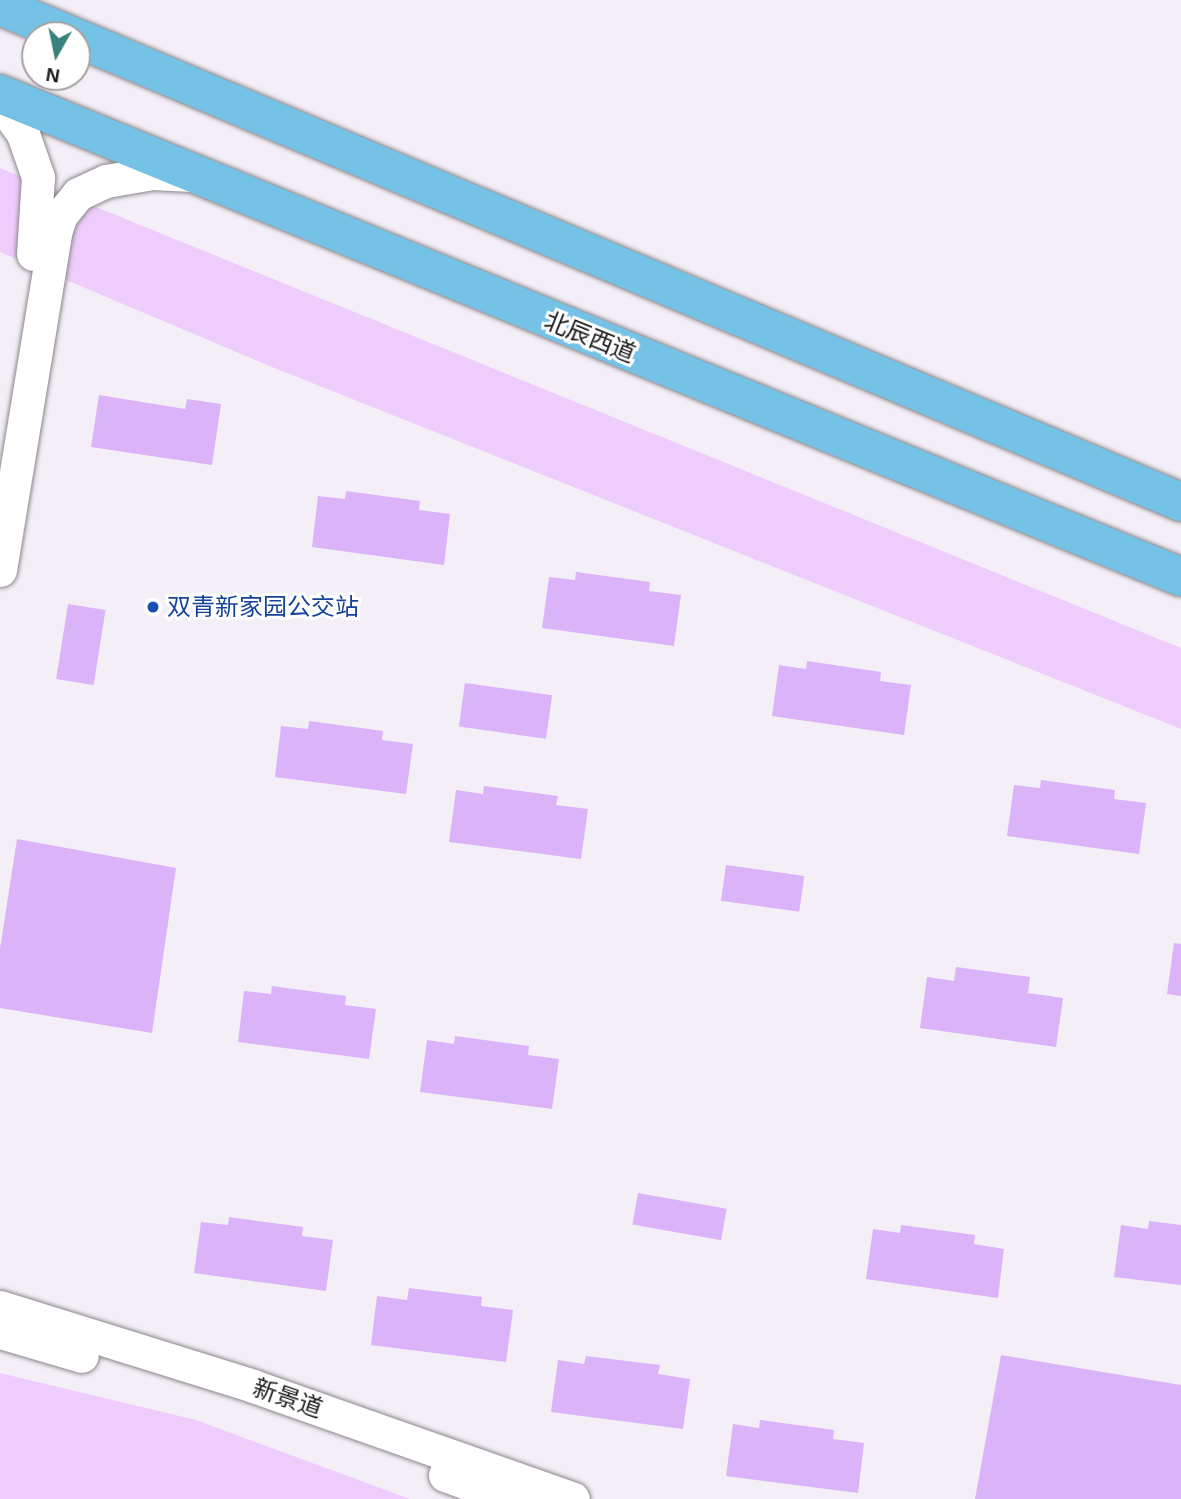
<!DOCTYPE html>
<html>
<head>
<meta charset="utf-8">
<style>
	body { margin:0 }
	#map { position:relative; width:1181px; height:1499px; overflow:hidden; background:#f4eff6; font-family:Arial,"Noto Sans SC",sans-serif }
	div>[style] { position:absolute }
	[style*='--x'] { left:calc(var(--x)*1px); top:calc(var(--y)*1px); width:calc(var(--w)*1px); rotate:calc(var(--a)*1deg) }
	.green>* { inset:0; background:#eeccfb }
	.building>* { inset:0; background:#dab3f8; transform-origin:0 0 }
	.roads { filter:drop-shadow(0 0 2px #8b878d) drop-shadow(0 0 2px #8b878d) }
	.minor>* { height:33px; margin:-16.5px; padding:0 16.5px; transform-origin:16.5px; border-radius:16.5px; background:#fff }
	.major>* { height:38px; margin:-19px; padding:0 19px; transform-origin:19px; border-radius:19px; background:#74c3e6 }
	.dots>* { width:19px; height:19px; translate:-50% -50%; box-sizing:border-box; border:4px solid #fefefe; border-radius:50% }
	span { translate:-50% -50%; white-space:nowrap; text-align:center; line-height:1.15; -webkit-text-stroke:6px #fefefe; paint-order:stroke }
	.street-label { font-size:24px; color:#19181a }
	.transit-label { font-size:24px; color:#164399 }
	.left { translate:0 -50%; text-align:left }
	.north { position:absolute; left:21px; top:21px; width:70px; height:70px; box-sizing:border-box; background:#fefefe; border:2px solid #a2a2a3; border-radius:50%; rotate:189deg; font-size:19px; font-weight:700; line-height:28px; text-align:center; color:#19181a }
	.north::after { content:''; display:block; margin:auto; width:24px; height:32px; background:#39817d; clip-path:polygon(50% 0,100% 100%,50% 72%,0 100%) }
</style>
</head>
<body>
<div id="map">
	<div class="green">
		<i style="clip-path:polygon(0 168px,1181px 648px,1181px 729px,272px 367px,0 252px)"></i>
		<i style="clip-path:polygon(0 1373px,196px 1420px,410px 1499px,0 1499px)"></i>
	</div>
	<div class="building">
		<i style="clip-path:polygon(99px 395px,185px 409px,187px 399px,221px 404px,212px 465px,91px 447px)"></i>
		<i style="clip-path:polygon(346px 491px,420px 501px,419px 510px,450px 514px,444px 565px,312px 547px,318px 496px,345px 499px)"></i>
		<i style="clip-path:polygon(576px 572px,650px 582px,649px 591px,681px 595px,674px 646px,542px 628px,549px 577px,575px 580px)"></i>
		<i style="left:68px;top:604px;width:38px;height:76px;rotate:9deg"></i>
		<i style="clip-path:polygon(807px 661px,881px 672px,880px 681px,911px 685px,904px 735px,772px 716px,779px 665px,806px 669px)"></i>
		<i style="left:465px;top:683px;width:88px;height:44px;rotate:8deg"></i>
		<i style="clip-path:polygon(309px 721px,383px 731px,382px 740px,413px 744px,406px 794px,275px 777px,281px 726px,308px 729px)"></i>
		<i style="clip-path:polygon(1041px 780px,1115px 790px,1114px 799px,1146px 803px,1139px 854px,1007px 836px,1014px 785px,1040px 788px)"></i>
		<i style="clip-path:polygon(484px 786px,558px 796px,556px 805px,588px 809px,581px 859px,449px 842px,456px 790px,483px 794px)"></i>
		<i style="clip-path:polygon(17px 839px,176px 868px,152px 1033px,0 1008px,0 949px)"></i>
		<i style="left:726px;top:865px;width:79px;height:36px;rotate:8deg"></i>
		<i style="clip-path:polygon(1174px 943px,1181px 944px,1181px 996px,1167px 994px)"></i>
		<i style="clip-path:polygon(956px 967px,1030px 977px,1028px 993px,1063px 998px,1056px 1047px,920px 1028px,927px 977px,954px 981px)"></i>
		<i style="clip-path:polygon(272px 986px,346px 996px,345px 1005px,376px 1009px,369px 1059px,238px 1042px,244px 991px,271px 994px)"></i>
		<i style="clip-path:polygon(455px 1036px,529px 1046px,528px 1055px,559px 1059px,552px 1109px,420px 1092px,427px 1040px,454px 1044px)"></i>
		<i style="left:638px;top:1193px;width:90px;height:32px;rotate:10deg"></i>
		<i style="clip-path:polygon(229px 1217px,303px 1227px,302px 1236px,333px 1240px,326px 1291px,194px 1273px,201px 1222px,228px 1225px)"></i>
		<i style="clip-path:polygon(1149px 1221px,1181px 1225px,1181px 1285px,1114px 1277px,1121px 1225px,1148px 1229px)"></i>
		<i style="clip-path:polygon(901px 1225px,975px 1235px,974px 1244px,1004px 1249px,998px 1298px,866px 1279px,873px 1229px,900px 1233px)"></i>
		<i style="clip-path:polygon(409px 1288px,482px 1297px,481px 1306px,513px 1310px,506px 1362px,371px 1345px,377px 1296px,407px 1300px)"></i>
		<i style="clip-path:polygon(1001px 1355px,1181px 1385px,1181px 1499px,975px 1499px)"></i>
		<i style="clip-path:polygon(586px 1356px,660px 1365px,658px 1374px,690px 1379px,683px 1429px,551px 1412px,558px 1360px,584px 1364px)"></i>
		<i style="clip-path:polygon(760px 1420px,834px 1430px,833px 1439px,864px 1443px,858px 1493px,726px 1476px,733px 1424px,759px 1428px)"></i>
	</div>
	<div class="roads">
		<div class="minor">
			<i style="--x:0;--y:102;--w:39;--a:54"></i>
			<i style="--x:23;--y:134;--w:46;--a:70.8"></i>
			<i style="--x:38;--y:177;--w:77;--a:93.7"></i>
			<i style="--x:0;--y:570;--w:341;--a:-80.7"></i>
			<i style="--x:55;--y:233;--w:19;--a:-72"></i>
			<i style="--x:61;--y:215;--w:27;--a:-51"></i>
			<i style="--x:78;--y:194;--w:31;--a:-25"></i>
			<i style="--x:106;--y:181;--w:47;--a:-9.9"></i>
			<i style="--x:152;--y:173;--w:36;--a:3"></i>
			<i style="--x:0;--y:1307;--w:265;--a:17.3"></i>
			<i style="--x:253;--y:1386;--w:339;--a:19.4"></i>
			<i style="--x:0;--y:1332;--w:85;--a:16.3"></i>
			<i style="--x:445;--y:1475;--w:70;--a:20"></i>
		</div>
		<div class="major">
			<i style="--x:0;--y:6;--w:76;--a:22.5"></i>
			<i style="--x:77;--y:38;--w:1198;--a:22.8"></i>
			<i style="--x:0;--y:94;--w:1276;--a:22.24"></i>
		</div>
	</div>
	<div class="dots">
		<i style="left:153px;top:607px;background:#1a4fb4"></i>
	</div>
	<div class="street-label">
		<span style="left:590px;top:337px;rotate:22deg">北辰西道</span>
		<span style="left:288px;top:1398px;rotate:19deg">新景道</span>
	</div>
	<div class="transit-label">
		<span class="left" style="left:167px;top:607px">双青新家园公交站</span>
	</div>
	<div class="north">N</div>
</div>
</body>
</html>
